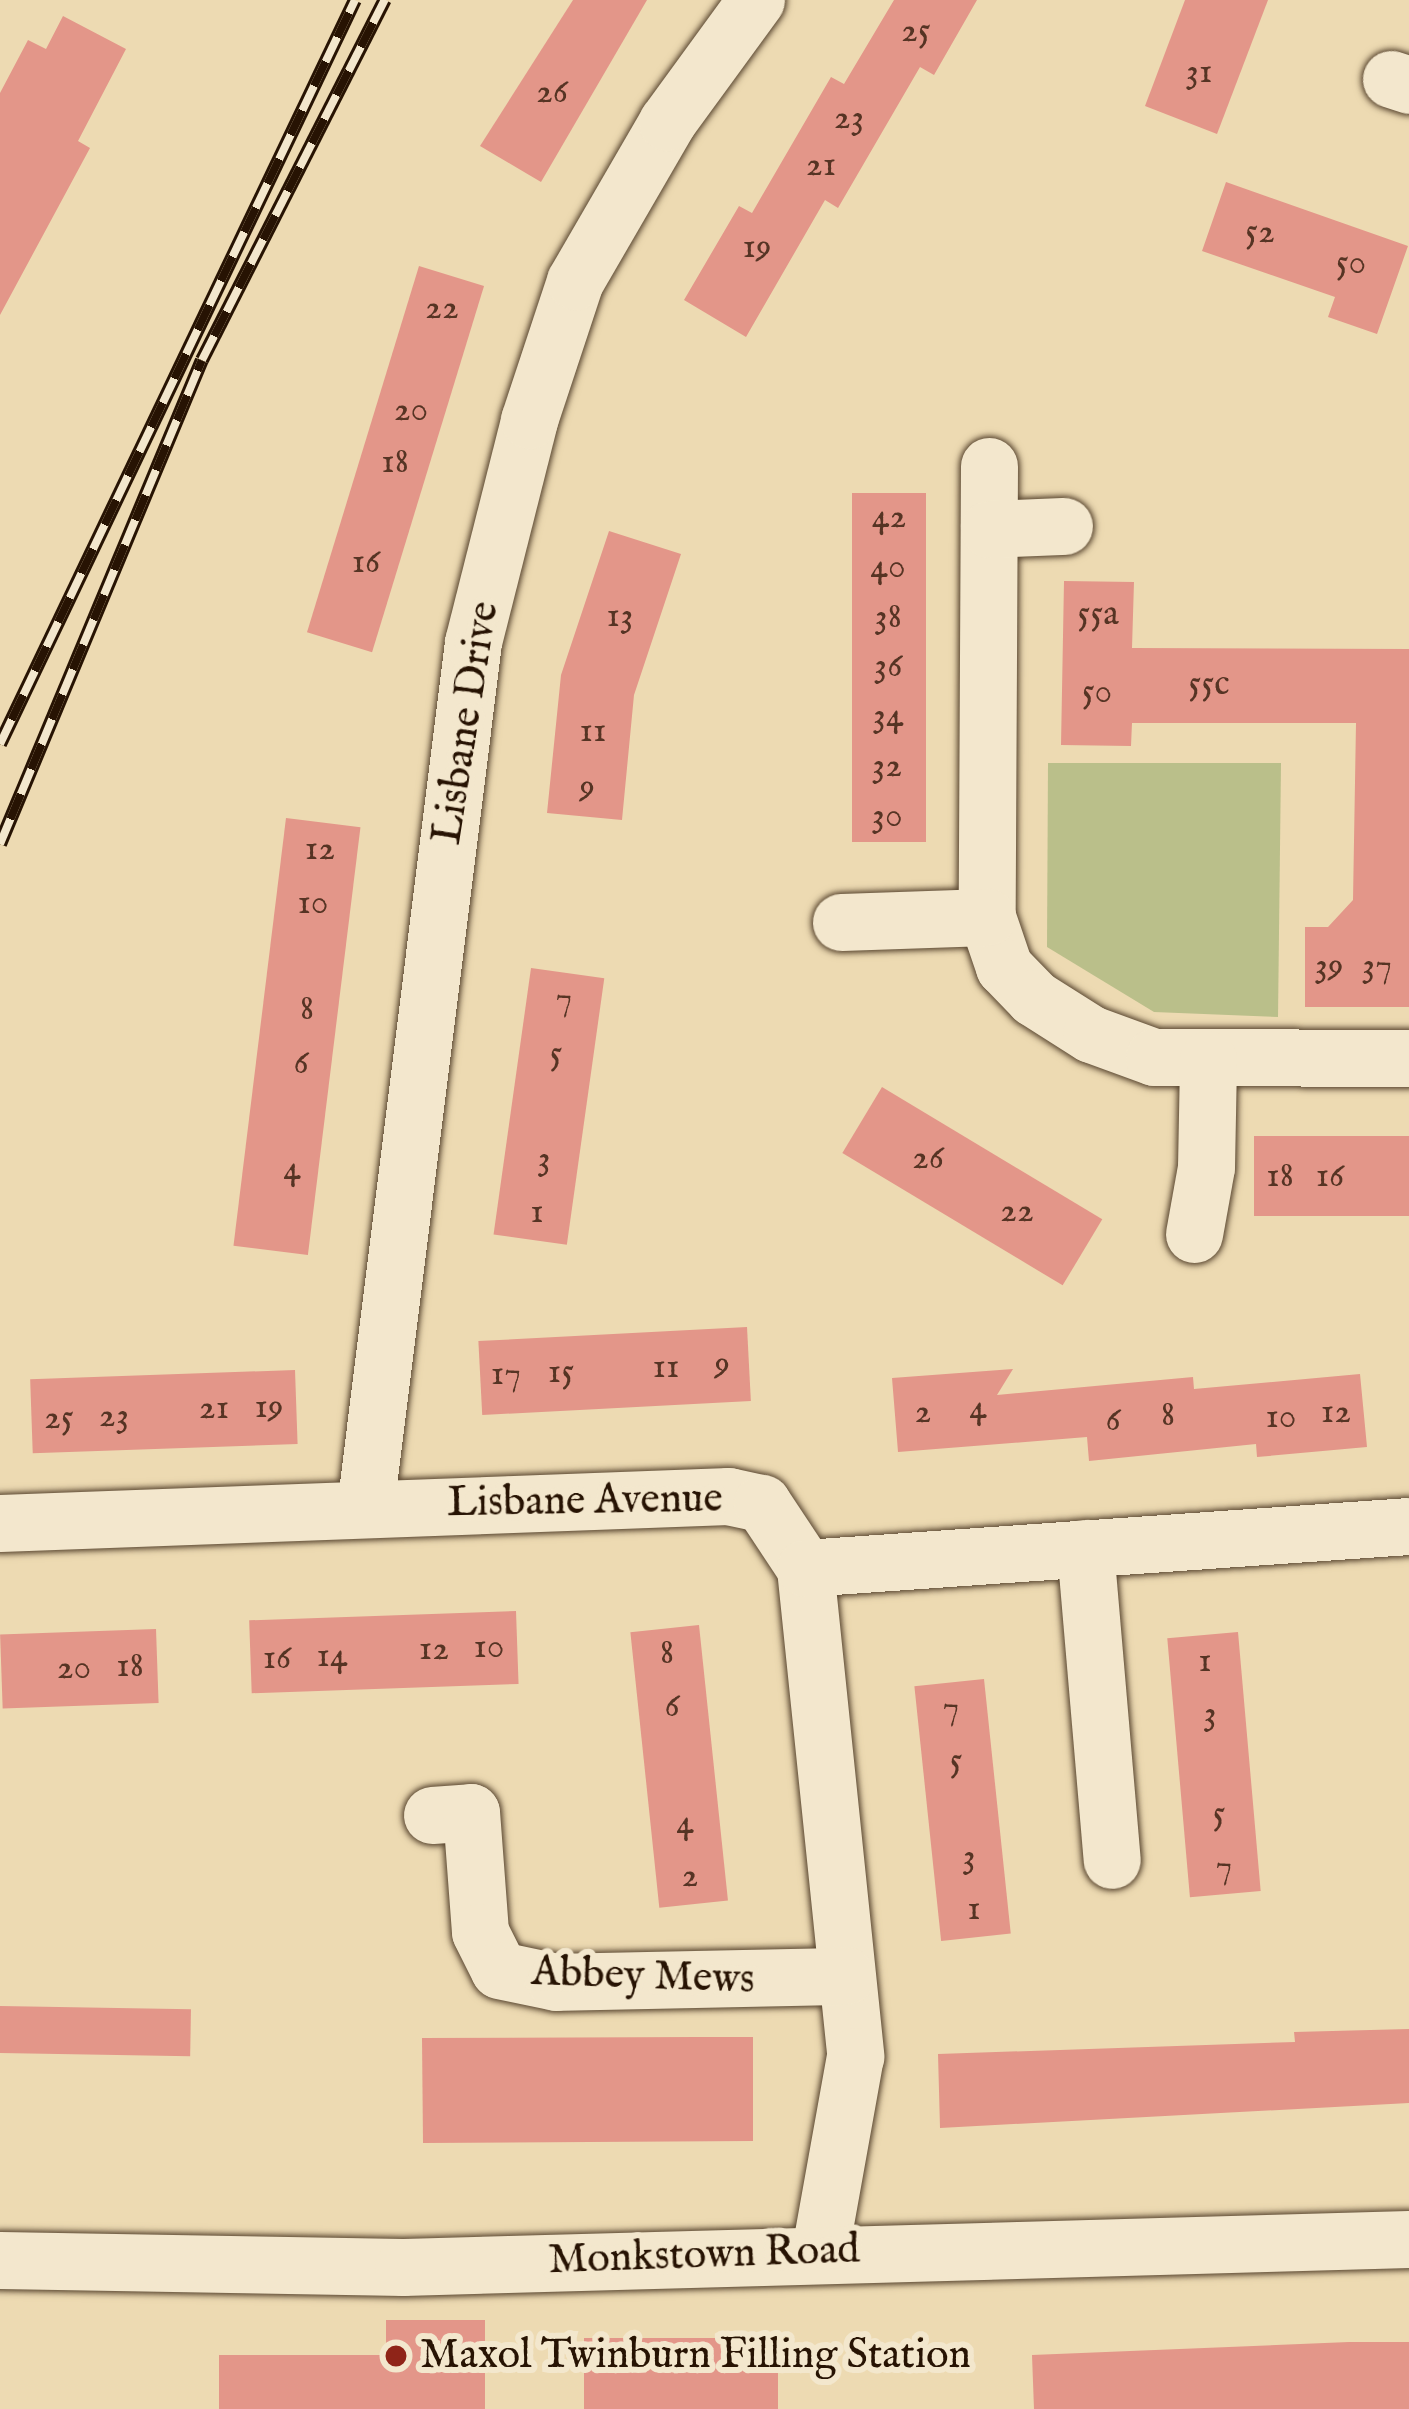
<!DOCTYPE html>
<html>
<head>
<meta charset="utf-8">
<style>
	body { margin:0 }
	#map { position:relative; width:1409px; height:2409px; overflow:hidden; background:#eddab2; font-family:"IM FELL English",serif }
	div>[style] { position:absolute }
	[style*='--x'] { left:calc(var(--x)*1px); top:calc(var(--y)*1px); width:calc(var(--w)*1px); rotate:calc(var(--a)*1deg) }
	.green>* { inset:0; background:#babf8a }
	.building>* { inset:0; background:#e39689; transform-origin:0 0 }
	.roads { filter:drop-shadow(0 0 3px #58452f) drop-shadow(0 0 3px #58452f) }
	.minor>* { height:57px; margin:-28.5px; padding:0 28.5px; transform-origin:28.5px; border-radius:28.5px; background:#f3e7cd }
	.rail>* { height:14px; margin-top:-7px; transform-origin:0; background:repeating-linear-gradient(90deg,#f3e7cd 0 27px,#271303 0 54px); box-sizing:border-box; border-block:3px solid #271303 }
	.dots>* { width:33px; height:33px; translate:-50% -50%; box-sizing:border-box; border:6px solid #f3e7cd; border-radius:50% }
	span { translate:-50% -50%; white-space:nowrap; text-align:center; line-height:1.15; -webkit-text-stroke:12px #f3e7cd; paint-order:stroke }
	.number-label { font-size:36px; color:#563424 }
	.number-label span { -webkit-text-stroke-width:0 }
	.street-label { font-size:42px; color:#271303 }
	.poi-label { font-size:42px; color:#271303 }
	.left { translate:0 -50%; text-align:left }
</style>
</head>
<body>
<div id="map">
	<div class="green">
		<i style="clip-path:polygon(1048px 763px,1281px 763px,1278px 1017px,1154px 1012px,1047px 947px)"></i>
	</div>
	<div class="building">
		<i style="clip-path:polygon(573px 0,647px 0,541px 182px,480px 146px)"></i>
		<i style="clip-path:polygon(894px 0,977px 0,934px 75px,920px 67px,838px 208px,825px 200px,746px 337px,684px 300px,739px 206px,752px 213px,831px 77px,844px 84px)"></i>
		<i style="clip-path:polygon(1185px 0,1268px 0,1217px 134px,1145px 106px)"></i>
		<i style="clip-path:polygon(63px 16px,126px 49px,78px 141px,90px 148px,0 315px,0 93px,28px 40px,46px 49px)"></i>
		<i style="clip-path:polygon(1226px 182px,1408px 246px,1377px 334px,1328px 317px,1335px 297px,1202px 251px)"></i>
		<i style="left:419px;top:266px;width:68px;height:383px;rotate:17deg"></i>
		<i style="left:852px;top:493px;width:74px;height:349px"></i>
		<i style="clip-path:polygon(609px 531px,681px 554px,634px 695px,622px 820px,547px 813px,561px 675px)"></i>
		<i style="clip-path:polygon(1064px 581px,1134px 582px,1132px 648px,1409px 649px,1409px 1007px,1305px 1007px,1305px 927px,1328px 927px,1353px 900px,1356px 723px,1132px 723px,1131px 746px,1061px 745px)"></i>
		<i style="left:286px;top:818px;width:75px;height:431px;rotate:7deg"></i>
		<i style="left:531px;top:968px;width:74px;height:269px;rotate:8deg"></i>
		<i style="left:882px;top:1087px;width:257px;height:77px;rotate:31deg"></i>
		<i style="left:1409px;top:1136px;width:80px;height:155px;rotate:90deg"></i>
		<i style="left:747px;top:1327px;width:74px;height:269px;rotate:87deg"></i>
		<i style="clip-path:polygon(1013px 1369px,997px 1395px,1193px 1377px,1194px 1389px,1360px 1374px,1367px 1447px,1257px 1457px,1256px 1444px,1089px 1461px,1087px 1437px,898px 1452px,892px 1378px)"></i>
		<i style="left:295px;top:1370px;width:74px;height:265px;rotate:88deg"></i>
		<i style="left:516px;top:1611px;width:73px;height:267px;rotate:88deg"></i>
		<i style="left:699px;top:1625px;width:277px;height:69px;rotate:84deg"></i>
		<i style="left:156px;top:1629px;width:74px;height:156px;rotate:88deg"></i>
		<i style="left:1238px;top:1632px;width:260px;height:71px;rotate:85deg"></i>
		<i style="left:984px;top:1679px;width:256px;height:70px;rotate:84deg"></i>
		<i style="left:0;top:2006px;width:191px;height:47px;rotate:1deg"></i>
		<i style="clip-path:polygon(1409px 2029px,1409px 2103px,940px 2128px,938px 2054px,1295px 2042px,1294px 2032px)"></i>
		<i style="clip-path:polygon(697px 2037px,753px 2037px,753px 2141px,423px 2143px,422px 2038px)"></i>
		<i style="clip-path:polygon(386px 2320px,485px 2320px,485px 2409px,219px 2409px,219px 2355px,386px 2355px)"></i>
		<i style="left:584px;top:2338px;width:194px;height:71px"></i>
		<i style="clip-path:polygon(1349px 2342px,1409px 2342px,1409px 2409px,1034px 2409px,1032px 2355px)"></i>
	</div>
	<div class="roads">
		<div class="minor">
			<i style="--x:1391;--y:79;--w:19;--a:18"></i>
			<i style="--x:989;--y:466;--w:451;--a:90.3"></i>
			<i style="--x:987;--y:917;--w:53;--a:71.2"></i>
			<i style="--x:1004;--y:967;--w:43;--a:45.9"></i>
			<i style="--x:1034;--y:998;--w:67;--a:32.3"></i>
			<i style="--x:1091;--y:1034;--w:67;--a:20.1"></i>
			<i style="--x:1154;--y:1057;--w:255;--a:0.2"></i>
			<i style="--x:989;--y:529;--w:75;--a:-2.3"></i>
			<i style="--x:841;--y:922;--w:146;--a:-2"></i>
			<i style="--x:1194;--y:1234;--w:68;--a:-79.8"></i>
			<i style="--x:1206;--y:1167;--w:108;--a:-88.9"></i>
			<i style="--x:365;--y:1508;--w:873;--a:-82.89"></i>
			<i style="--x:473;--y:642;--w:229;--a:-75.8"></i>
			<i style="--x:529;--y:420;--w:146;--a:-71.7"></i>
			<i style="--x:575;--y:281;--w:184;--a:-59.9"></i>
			<i style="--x:667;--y:122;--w:151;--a:-53.9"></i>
			<i style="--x:0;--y:1523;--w:729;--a:-2.12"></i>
			<i style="--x:728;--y:1496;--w:35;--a:12"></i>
			<i style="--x:762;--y:1503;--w:78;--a:56.5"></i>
			<i style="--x:805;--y:1568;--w:491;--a:84.1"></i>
			<i style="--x:855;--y:2056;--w:198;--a:100.2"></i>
			<i style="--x:1085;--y:1548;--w:313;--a:85.1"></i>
			<i style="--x:805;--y:1568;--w:605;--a:-3.98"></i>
			<i style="--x:432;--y:1815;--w:39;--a:-4"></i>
			<i style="--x:471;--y:1812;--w:120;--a:85.7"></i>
			<i style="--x:480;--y:1932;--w:42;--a:63.4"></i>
			<i style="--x:499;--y:1970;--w:58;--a:11.9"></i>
			<i style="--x:556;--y:1982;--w:290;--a:-1.2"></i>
			<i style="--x:0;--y:2260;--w:403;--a:1"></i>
			<i style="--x:403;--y:2267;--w:1006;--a:-1.59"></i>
		</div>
	</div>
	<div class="rail">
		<i style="--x:0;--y:744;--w:824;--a:-64.49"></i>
		<i style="--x:0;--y:844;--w:524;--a:-67.35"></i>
		<i style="--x:202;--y:360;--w:404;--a:-63.1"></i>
	</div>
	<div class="dots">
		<i style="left:396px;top:2356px;background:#8f2418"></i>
	</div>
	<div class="number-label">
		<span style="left:916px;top:32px">25</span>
		<span style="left:1199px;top:73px">31</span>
		<span style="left:552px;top:93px">26</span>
		<span style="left:849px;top:119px">23</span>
		<span style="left:821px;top:166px">21</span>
		<span style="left:1260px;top:233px">52</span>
		<span style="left:757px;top:248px">19</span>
		<span style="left:1351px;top:264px">50</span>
		<span style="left:442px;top:309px">22</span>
		<span style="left:411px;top:411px">20</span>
		<span style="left:395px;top:463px">18</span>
		<span style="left:889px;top:518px">42</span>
		<span style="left:366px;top:563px">16</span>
		<span style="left:888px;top:568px">40</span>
		<span style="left:1098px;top:615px">55a</span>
		<span style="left:620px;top:617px">13</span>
		<span style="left:888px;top:618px">38</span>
		<span style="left:888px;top:667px">36</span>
		<span style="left:1209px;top:685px">55c</span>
		<span style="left:1097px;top:693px">50</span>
		<span style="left:888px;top:717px">34</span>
		<span style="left:593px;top:732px">11</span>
		<span style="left:887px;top:767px">32</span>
		<span style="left:587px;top:788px">9</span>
		<span style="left:887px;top:817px">30</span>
		<span style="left:320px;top:850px">12</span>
		<span style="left:313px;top:904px">10</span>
		<span style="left:1329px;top:967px">39</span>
		<span style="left:1377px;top:967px">37</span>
		<span style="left:564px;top:1000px">7</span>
		<span style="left:307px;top:1010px">8</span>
		<span style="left:556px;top:1055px">5</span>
		<span style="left:301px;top:1064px">6</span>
		<span style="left:928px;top:1159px">26</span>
		<span style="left:544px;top:1160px">3</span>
		<span style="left:292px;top:1170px">4</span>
		<span style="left:1280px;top:1177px">18</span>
		<span style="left:1330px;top:1177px">16</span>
		<span style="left:1017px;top:1212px">22</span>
		<span style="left:537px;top:1213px">1</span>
		<span style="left:722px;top:1365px">9</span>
		<span style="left:666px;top:1368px">11</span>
		<span style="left:561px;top:1373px">15</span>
		<span style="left:506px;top:1375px">17</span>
		<span style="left:269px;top:1408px">19</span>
		<span style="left:214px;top:1409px">21</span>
		<span style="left:978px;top:1409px">4</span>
		<span style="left:923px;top:1413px">2</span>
		<span style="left:1336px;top:1413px">12</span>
		<span style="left:1168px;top:1416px">8</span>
		<span style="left:114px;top:1417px">23</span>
		<span style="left:1281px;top:1418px">10</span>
		<span style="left:59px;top:1419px">25</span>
		<span style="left:1113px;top:1421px">6</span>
		<span style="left:489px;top:1648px">10</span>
		<span style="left:434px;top:1650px">12</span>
		<span style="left:667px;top:1654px">8</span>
		<span style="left:332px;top:1657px">14</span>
		<span style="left:277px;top:1659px">16</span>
		<span style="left:1205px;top:1662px">1</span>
		<span style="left:130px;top:1667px">18</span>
		<span style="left:74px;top:1669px">20</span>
		<span style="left:672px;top:1707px">6</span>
		<span style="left:951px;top:1709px">7</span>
		<span style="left:1210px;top:1715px">3</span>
		<span style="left:956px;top:1762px">5</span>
		<span style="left:1219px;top:1815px">5</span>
		<span style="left:685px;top:1824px">4</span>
		<span style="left:969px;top:1858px">3</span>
		<span style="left:1224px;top:1868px">7</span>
		<span style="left:690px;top:1877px">2</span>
		<span style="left:974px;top:1910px">1</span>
	</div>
	<div class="street-label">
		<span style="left:467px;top:723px;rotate:-81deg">Lisbane Drive</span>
		<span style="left:585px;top:1502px;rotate:-1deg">Lisbane Avenue</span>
		<span style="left:643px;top:1977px;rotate:2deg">Abbey Mews</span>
		<span style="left:704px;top:2256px;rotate:-2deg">Monkstown Road</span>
	</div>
	<div class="poi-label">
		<span class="left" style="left:420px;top:2356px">Maxol Twinburn Filling Station</span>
	</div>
</div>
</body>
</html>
